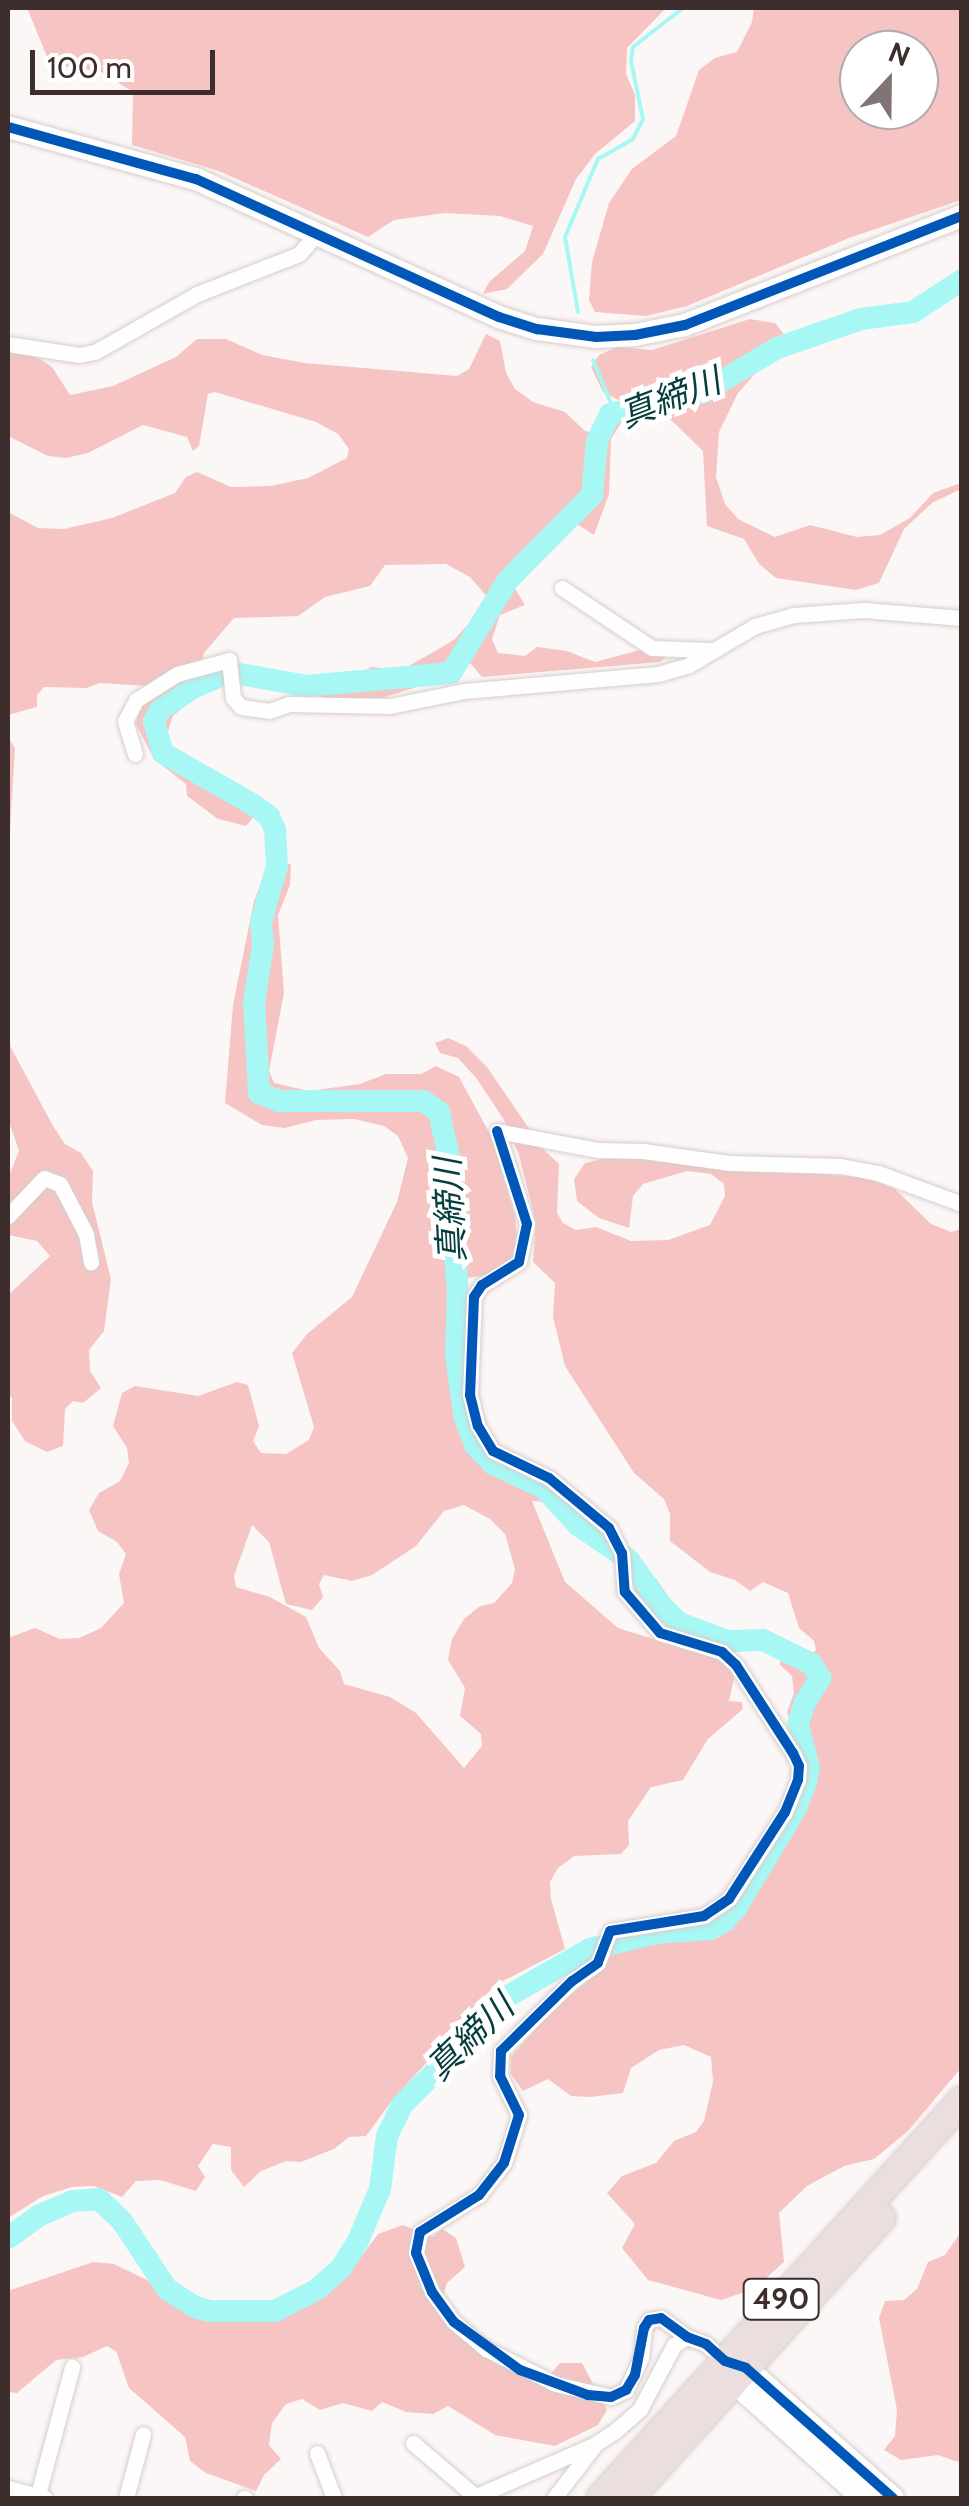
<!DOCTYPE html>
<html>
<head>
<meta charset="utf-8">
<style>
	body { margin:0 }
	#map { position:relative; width:969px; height:2506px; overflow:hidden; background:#fcf7f7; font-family:Cabin,"Noto Sans JP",sans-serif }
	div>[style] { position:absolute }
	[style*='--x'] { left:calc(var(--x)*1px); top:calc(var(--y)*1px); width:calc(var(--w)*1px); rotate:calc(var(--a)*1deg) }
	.forest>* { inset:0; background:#f6c4c3 }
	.stream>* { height:4px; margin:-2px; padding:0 2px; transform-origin:2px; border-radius:2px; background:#a7f7f5 }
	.river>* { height:22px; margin:-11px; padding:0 11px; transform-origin:11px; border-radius:11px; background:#a7f7f5 }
	.roads { filter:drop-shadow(0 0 2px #d7cdcc) drop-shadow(0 0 2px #d7cdcc) }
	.street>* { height:15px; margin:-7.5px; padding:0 7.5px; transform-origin:7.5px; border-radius:7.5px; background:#fffefe }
	.secondary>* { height:22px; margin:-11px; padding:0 11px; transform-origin:11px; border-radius:11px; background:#fffefe }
	.highway>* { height:28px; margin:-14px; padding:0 14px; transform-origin:14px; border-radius:14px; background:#eadede }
	.cycleway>* { height:10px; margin:-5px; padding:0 5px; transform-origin:5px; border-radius:5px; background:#0057b8 }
	span { translate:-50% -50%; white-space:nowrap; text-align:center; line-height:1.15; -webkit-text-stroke:10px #fff; paint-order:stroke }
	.shield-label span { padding:2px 8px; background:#fff; border:2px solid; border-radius:8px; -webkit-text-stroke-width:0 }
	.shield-label { font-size:30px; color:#3d2e2d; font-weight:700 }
	.water-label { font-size:35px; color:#053e3d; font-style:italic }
	.frame { position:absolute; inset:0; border:10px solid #3d2e2d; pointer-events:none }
	.north { position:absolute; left:839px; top:30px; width:100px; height:100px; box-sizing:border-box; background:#fff; border:2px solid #b1abab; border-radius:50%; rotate:22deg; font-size:28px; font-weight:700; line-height:40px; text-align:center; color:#3d2e2d }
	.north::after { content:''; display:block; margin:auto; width:35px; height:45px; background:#807474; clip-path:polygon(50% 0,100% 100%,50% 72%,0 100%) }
	.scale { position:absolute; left:30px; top:50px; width:185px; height:45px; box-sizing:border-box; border:5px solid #3d2e2d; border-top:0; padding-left:12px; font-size:30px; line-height:35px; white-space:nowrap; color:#3d2e2d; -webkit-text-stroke:8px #fff; paint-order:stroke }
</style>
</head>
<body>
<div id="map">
	<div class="forest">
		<i style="clip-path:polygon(27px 8px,666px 8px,627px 48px,626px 74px,635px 95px,635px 121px,595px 154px,576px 179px,543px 254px,507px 289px,483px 294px,489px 282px,525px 251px,533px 226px,500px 216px,445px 213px,394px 220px,368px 237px,219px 171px,132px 145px,133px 92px,101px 72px,50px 64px)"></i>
		<i style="clip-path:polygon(evenodd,754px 8px,961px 8px,961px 200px,849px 238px,687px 306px,646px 316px,595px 312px,589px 300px,592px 262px,609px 203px,632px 169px,676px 136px,699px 70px,715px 58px,737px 52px,752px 22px,754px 8px,919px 50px,919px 110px,859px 110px,859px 50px,919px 50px)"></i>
		<i style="clip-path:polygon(750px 319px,775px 323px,787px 338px,738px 393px,719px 432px,716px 477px,725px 504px,738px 519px,775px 537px,810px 525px,857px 537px,880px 535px,910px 518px,933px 493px,961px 483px,961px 489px,932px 503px,904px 529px,879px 583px,856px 590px,776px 578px,759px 564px,744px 539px,707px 526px,703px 451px,668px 417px,662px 399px,628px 405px,603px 392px,591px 367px,599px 355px,618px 347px,652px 350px)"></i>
		<i style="clip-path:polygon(486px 334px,500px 341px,506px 373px,515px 389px,533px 402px,565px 412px,585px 431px,599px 434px,608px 422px,626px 415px,611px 439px,609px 494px,594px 535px,577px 524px,543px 543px,511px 582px,525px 605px,500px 615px,492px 639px,498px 653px,525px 656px,537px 647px,567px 651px,595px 662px,640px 650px,666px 657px,660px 662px,482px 677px,470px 663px,454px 675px,382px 698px,326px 699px,316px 694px,319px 682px,357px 675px,371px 667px,402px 670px,454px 640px,490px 600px,470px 577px,446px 564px,385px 565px,370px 586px,325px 597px,298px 616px,234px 618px,204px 653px,199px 673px,210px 684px,173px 716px,166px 737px,178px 756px,257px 813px,246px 826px,218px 819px,187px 796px,186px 784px,154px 759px,136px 724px,139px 709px,151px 695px,148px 686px,100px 683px,86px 688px,44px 687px,37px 695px,37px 707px,8px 715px,8px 512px,38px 528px,64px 529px,112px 518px,175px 493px,186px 477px,197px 472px,231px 487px,271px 486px,308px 478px,347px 458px,349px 449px,338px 434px,316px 422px,215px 392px,208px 394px,199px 446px,193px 451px,187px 437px,143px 425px,88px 453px,66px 458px,48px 456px,8px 436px,8px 347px,26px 350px,52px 367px,70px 395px,113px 386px,176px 357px,197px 339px,226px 339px,262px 355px,305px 363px,457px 376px,469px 369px)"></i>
		<i style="clip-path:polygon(8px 737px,15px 748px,8px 865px)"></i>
		<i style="clip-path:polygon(evenodd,291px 864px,290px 885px,278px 915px,284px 993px,269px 1071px,274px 1083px,309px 1091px,360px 1084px,386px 1074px,421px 1074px,436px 1066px,459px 1077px,491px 1136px,515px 1216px,517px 1242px,513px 1257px,487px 1275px,467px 1278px,463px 1292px,459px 1413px,474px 1454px,512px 1483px,552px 1486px,617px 1546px,615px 1562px,546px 1502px,532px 1501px,565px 1582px,618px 1628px,666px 1643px,675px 1633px,635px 1591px,630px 1570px,638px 1564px,657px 1580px,679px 1612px,731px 1647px,735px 1674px,729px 1701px,742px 1702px,743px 1709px,708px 1739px,683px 1780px,651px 1787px,628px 1821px,629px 1845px,621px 1854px,574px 1856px,558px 1868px,550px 1882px,551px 1899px,565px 1949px,501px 1982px,394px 2098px,366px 2136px,349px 2137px,334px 2149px,301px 2162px,286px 2161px,261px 2171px,244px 2187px,231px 2170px,231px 2147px,213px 2144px,198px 2166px,205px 2177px,196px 2191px,160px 2180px,136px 2181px,122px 2197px,94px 2186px,72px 2187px,43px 2196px,8px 2218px,8px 1638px,35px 1628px,60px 1639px,79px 1638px,101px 1628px,124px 1603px,119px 1574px,126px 1554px,117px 1542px,98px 1531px,89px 1510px,99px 1493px,120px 1481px,129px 1463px,127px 1448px,113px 1426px,122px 1393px,135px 1386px,198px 1396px,237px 1382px,248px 1385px,259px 1426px,253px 1441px,261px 1453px,286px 1454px,309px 1440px,314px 1427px,292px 1353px,307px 1334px,352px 1297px,397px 1202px,408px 1158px,398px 1136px,384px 1126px,354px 1119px,316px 1120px,285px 1128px,262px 1125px,225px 1103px,233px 1005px,254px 901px,268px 865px,291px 864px,464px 1505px,490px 1519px,505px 1534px,515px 1569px,512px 1583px,494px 1603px,480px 1606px,464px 1619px,452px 1639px,448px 1660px,465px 1688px,460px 1716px,481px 1734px,482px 1746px,464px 1768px,416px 1713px,390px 1697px,344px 1684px,340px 1671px,319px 1648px,306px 1617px,270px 1597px,236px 1587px,234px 1576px,252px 1525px,269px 1542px,286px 1604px,312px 1610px,323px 1597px,319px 1584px,324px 1575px,352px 1581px,372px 1575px,416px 1546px,444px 1511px,464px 1505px)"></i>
		<i style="clip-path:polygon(448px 1038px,466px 1046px,487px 1067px,543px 1149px,559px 1164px,557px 1213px,563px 1223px,576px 1230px,596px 1227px,631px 1241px,668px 1240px,710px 1225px,725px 1196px,724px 1184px,711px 1174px,687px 1171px,643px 1184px,633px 1196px,629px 1228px,599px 1218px,577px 1201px,574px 1179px,585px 1163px,621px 1155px,866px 1178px,895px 1189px,931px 1224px,951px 1232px,961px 1229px,961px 2068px,908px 2131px,874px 2159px,844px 2166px,807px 2186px,779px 2213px,784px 2262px,754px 2289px,721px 2300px,648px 2280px,622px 2248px,635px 2224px,607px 2193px,622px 2176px,656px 2163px,674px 2141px,696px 2132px,704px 2121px,713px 2081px,711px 2057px,684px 2045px,659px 2050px,631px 2068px,623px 2093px,590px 2097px,571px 2096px,548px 2079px,523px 2091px,511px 2074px,511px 2057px,546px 2017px,606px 1964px,613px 1949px,720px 1937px,743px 1910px,788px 1842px,814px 1779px,811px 1751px,792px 1730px,787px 1712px,794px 1693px,792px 1676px,779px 1664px,785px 1655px,801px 1662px,816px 1650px,814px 1641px,799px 1628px,788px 1593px,763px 1582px,750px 1591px,735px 1580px,710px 1572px,670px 1541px,670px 1514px,664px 1499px,634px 1473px,565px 1366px,553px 1317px,555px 1283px,533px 1262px,536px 1223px,519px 1155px,504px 1120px,477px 1079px,458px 1058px,440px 1053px,435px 1043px)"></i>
		<i style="clip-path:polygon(8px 1042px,53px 1126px,65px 1144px,81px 1153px,93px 1171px,92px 1202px,111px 1279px,104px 1331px,89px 1350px,90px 1371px,101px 1388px,83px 1403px,73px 1401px,65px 1409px,63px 1446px,47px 1452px,25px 1441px,12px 1421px,12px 1398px,8px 1393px,8px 1295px,50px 1256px,37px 1241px,8px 1235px,8px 1178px,19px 1151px,8px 1119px)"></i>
		<i style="clip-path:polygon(403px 2225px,433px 2237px,442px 2229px,456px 2238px,465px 2267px,447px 2283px,439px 2309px,543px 2383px,560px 2363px,582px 2363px,607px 2410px,598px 2425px,555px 2446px,495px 2435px,448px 2406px,433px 2414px,406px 2412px,382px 2402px,372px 2411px,343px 2403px,320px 2410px,302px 2399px,286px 2404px,272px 2423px,269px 2445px,281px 2459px,264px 2475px,256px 2491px,206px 2473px,190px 2461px,185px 2437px,129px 2388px,116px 2351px,107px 2346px,83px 2357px,56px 2360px,17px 2393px,8px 2392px,8px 2291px,93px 2262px,114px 2264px,147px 2280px,180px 2308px,205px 2319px,246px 2320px,289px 2313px,323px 2298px,346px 2277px,378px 2234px)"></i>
		<i style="clip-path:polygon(961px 2232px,961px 2458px,958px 2462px,938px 2455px,901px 2460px,884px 2450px,895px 2436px,897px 2410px,879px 2318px,885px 2301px,904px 2300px,917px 2289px,928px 2262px,945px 2255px)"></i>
	</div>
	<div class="stream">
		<i style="--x:578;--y:312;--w:76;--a:-99.8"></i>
		<i style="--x:565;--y:237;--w:85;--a:-67.1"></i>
		<i style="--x:598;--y:159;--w:40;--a:-29.7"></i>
		<i style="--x:633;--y:139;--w:22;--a:-63"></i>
		<i style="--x:643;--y:119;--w:59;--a:-101.7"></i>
		<i style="--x:631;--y:61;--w:14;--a:-82"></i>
		<i style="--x:633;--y:47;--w:63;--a:-38"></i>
		<i style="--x:593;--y:360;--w:55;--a:67.6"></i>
	</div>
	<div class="river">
		<i style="--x:8;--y:2238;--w:37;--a:-36"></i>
		<i style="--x:38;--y:2216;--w:38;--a:-23"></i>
		<i style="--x:73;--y:2201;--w:26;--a:-4"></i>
		<i style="--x:99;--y:2199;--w:32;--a:44"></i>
		<i style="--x:122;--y:2221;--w:82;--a:56.5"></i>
		<i style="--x:167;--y:2289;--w:33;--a:33"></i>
		<i style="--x:195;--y:2307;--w:16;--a:15"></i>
		<i style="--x:210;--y:2311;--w:65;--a:0"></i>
		<i style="--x:275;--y:2311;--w:46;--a:-27.1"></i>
		<i style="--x:316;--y:2290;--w:33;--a:-41"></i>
		<i style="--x:341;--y:2268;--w:32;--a:-58"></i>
		<i style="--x:358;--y:2241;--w:56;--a:-67.1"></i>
		<i style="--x:380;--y:2189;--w:53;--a:-82.5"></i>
		<i style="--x:387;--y:2136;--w:34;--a:-64"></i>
		<i style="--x:402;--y:2105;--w:75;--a:-45"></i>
		<i style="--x:455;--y:2052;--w:62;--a:-50.9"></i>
		<i style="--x:494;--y:2004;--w:111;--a:-29.8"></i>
		<i style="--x:590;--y:1949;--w:68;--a:-13.6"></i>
		<i style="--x:656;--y:1933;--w:54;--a:-4.2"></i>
		<i style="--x:710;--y:1929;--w:17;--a:-28"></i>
		<i style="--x:725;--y:1921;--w:17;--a:-50"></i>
		<i style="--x:736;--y:1908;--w:117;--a:-59"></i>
		<i style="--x:796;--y:1808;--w:28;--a:-69"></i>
		<i style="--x:806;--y:1782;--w:14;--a:-78"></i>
		<i style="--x:809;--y:1768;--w:44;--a:-104.3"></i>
		<i style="--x:798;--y:1725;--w:22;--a:-74"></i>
		<i style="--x:804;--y:1704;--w:31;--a:-58"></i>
		<i style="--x:820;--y:1678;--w:16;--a:-120"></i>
		<i style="--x:812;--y:1664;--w:55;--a:-153.9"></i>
		<i style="--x:763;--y:1640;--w:35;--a:178"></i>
		<i style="--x:728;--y:1641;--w:52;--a:-159.8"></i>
		<i style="--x:679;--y:1623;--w:27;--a:-135"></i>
		<i style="--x:660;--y:1604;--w:54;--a:-125.2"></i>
		<i style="--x:629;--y:1560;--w:62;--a:-145.5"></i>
		<i style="--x:578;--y:1525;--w:50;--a:-132.6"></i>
		<i style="--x:544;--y:1488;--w:56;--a:-154.8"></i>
		<i style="--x:493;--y:1464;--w:26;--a:-133"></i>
		<i style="--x:475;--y:1445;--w:33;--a:-110"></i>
		<i style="--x:464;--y:1414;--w:60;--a:-97.7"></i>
		<i style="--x:456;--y:1355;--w:59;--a:-88.1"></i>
		<i style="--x:458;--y:1296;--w:139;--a:-93.7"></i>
		<i style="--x:449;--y:1157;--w:46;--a:-102.5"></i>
		<i style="--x:439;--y:1112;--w:19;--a:-145"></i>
		<i style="--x:423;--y:1101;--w:144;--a:180"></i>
		<i style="--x:279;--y:1101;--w:22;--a:-158"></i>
		<i style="--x:259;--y:1093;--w:91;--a:-93.1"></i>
		<i style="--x:254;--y:1002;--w:58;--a:-81"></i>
		<i style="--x:263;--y:945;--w:23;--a:-95"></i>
		<i style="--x:261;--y:922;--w:58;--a:-74.1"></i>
		<i style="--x:277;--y:866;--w:36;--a:-93"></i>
		<i style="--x:275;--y:830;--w:15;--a:-113"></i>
		<i style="--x:269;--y:816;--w:21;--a:-145"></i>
		<i style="--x:252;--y:804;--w:103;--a:-150.2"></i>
		<i style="--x:163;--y:753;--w:33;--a:-106"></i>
		<i style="--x:154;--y:721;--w:13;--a:-61"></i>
		<i style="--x:160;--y:710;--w:40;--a:-34"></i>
		<i style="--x:193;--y:688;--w:39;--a:-24"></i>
		<i style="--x:229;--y:672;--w:78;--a:10.3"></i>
		<i style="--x:306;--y:686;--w:146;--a:-5.1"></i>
		<i style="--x:451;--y:673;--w:109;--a:-58.5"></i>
		<i style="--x:508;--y:580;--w:120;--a:-45.3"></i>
		<i style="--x:592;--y:495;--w:54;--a:-84.7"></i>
		<i style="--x:597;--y:441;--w:30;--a:-64"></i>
		<i style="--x:610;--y:414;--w:96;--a:-13.3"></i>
		<i style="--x:703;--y:392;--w:86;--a:-30.7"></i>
		<i style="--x:777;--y:348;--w:89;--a:-19"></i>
		<i style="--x:861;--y:319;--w:52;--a:-7.7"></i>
		<i style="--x:913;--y:312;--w:59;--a:-33.1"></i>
	</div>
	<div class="roads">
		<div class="street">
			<i style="--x:8;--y:344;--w:72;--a:8.8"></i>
			<i style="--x:79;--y:355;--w:16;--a:-11"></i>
			<i style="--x:95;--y:352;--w:117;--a:-29.6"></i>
			<i style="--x:197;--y:294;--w:110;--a:-21.4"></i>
			<i style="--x:299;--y:254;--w:29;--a:-49"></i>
			<i style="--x:562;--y:588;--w:108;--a:33.7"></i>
			<i style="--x:652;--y:648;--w:58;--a:2"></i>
			<i style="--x:135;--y:754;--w:34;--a:-107"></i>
			<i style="--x:125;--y:721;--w:24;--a:-62"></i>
			<i style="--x:136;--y:700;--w:49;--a:-32.4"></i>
			<i style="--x:177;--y:674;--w:54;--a:-15.1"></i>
			<i style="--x:229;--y:660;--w:38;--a:84"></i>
			<i style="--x:233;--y:698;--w:12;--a:48"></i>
			<i style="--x:241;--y:707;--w:28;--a:8"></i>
			<i style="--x:269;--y:711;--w:21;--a:-19"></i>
			<i style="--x:289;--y:704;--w:101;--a:1.1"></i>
			<i style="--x:390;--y:706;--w:76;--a:-11.5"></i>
			<i style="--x:464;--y:691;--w:195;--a:-5"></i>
			<i style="--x:658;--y:674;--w:32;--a:-16"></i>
			<i style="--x:689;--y:665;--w:77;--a:-30.6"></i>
			<i style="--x:755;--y:626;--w:41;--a:-15.8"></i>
			<i style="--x:794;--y:615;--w:70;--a:-4.1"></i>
			<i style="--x:864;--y:610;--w:98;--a:4.7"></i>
			<i style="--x:497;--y:1131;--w:98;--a:72.1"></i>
			<i style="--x:527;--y:1224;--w:39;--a:102"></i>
			<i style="--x:519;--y:1262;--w:44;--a:148.1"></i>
			<i style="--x:482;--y:1285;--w:14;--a:124"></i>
			<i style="--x:474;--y:1297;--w:98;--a:92.3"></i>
			<i style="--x:470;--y:1395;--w:32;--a:76"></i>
			<i style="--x:478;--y:1426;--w:29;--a:59"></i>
			<i style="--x:493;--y:1451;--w:62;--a:25.7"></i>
			<i style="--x:549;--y:1478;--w:78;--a:39.8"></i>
			<i style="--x:609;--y:1528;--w:28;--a:63"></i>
			<i style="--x:622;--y:1553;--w:39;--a:86"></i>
			<i style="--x:625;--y:1592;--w:54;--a:49.5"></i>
			<i style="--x:660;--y:1633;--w:65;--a:17"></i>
			<i style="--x:722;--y:1652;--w:19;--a:43"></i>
			<i style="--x:736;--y:1665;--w:105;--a:57.1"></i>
			<i style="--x:793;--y:1753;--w:14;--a:65"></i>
			<i style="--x:799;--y:1766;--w:14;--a:94"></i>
			<i style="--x:798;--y:1780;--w:35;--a:112"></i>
			<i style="--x:785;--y:1812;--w:103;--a:122.8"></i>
			<i style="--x:729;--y:1899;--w:30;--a:146"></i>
			<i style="--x:704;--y:1916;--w:95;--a:170.9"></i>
			<i style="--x:610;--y:1931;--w:34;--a:111"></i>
			<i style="--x:598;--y:1963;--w:32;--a:145"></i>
			<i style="--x:572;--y:1981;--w:100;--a:135.4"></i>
			<i style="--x:501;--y:2051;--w:25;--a:92"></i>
			<i style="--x:500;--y:2076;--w:43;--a:64"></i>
			<i style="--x:519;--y:2115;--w:50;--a:107.4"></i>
			<i style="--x:504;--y:2163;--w:41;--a:128"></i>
			<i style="--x:479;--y:2195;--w:70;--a:147.9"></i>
			<i style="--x:420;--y:2232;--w:21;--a:101"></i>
			<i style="--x:416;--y:2253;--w:42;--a:67.7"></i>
			<i style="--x:432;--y:2292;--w:37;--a:54"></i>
			<i style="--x:454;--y:2322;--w:42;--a:40.2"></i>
			<i style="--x:486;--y:2349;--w:78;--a:26.6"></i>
			<i style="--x:556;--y:2384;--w:57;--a:13.3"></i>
			<i style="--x:611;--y:2397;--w:17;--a:-25"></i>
			<i style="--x:626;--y:2390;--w:35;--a:-65"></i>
			<i style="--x:641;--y:2358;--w:30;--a:-84"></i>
			<i style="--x:644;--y:2328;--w:9;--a:-58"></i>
			<i style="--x:649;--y:2320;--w:12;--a:-9"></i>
			<i style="--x:661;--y:2318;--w:32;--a:36"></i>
			<i style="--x:687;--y:2337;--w:20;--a:20"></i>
			<i style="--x:706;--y:2344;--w:25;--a:42"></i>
			<i style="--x:497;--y:1131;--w:103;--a:10.7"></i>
			<i style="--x:598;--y:1150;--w:45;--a:1.3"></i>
			<i style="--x:643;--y:1151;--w:88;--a:7.9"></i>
			<i style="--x:730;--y:1163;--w:111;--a:1.5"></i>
			<i style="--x:841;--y:1166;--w:38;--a:11"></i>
			<i style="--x:878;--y:1173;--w:90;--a:20.3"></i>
			<i style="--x:8;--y:1216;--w:52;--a:-46.5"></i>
			<i style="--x:44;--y:1178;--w:17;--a:21"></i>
			<i style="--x:60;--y:1184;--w:56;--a:62.5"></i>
			<i style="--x:86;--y:1234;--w:29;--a:80"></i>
			<i style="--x:413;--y:2443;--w:83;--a:40.6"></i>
			<i style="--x:317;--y:2453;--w:48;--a:69.3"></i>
			<i style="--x:8;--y:2488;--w:38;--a:15"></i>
			<i style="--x:37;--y:2498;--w:136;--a:-75"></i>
			<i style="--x:126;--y:2498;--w:66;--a:-75.1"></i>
			<i style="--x:244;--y:2498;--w:1;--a:0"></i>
			<i style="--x:472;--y:2498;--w:133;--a:-23.5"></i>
			<i style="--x:594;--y:2445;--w:25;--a:-34"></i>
			<i style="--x:615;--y:2431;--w:33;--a:-41"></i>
			<i style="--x:640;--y:2409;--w:72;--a:-62"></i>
			<i style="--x:674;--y:2345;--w:15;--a:-32"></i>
			<i style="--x:554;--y:2498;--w:66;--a:-52.4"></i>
		</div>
		<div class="secondary">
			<i style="--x:8;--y:127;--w:195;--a:15.5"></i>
			<i style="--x:196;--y:179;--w:333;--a:24.5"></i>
			<i style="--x:499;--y:317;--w:40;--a:18"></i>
			<i style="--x:537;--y:329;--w:60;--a:7.7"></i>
			<i style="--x:596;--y:337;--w:39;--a:-3"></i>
			<i style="--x:635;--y:335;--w:51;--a:-11.3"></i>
			<i style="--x:685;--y:325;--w:298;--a:-21.5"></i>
			<i style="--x:733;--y:2364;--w:14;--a:17"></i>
			<i style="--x:746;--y:2368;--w:196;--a:41.5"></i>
			<i style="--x:727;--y:2366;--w:17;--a:66"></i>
			<i style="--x:734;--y:2382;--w:173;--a:42"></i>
		</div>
		<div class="highway">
			<i style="--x:601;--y:2498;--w:537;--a:-47.72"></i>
			<i style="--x:629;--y:2498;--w:377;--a:-48"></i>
		</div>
	</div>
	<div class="cycleway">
		<i style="--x:8;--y:127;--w:195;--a:15.5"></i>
		<i style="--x:196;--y:179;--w:333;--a:24.5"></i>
		<i style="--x:499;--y:317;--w:40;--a:18"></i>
		<i style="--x:537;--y:329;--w:60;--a:7.7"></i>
		<i style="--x:596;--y:337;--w:39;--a:-3"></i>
		<i style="--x:635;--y:335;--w:51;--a:-11.3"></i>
		<i style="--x:685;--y:325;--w:298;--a:-21.5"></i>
		<i style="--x:497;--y:1131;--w:98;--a:72.1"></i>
		<i style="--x:527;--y:1224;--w:39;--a:102"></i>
		<i style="--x:519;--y:1262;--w:44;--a:148.1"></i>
		<i style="--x:482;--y:1285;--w:14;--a:124"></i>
		<i style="--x:474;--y:1297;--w:98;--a:92.3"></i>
		<i style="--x:470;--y:1395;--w:32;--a:76"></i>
		<i style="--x:478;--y:1426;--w:29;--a:59"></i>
		<i style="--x:493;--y:1451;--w:62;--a:25.7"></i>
		<i style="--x:549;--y:1478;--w:78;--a:39.8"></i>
		<i style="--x:609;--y:1528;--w:28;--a:63"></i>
		<i style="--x:622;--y:1553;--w:39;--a:86"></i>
		<i style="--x:625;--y:1592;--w:54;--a:49.5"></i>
		<i style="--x:660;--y:1633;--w:65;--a:17"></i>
		<i style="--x:722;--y:1652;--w:19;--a:43"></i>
		<i style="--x:736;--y:1665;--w:105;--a:57.1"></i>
		<i style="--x:793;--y:1753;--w:14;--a:65"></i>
		<i style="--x:799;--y:1766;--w:14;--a:94"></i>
		<i style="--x:798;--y:1780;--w:35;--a:112"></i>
		<i style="--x:785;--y:1812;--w:103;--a:122.8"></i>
		<i style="--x:729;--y:1899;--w:30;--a:146"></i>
		<i style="--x:704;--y:1916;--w:95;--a:170.9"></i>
		<i style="--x:610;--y:1931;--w:34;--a:111"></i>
		<i style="--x:598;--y:1963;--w:32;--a:145"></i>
		<i style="--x:572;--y:1981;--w:100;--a:135.4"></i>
		<i style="--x:501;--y:2051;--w:25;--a:92"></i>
		<i style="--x:500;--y:2076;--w:43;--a:64"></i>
		<i style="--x:519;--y:2115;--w:50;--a:107.4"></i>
		<i style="--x:504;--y:2163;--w:41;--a:128"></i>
		<i style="--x:479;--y:2195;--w:70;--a:147.9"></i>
		<i style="--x:420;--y:2232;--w:21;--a:101"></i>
		<i style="--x:416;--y:2253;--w:42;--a:67.7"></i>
		<i style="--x:432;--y:2292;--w:37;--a:54"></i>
		<i style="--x:454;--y:2322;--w:82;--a:36"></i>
		<i style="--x:520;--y:2370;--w:72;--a:20.2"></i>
		<i style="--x:588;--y:2395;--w:23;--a:5"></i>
		<i style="--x:611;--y:2397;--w:17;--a:-25"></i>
		<i style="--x:626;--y:2390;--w:17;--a:-59"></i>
		<i style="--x:635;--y:2375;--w:48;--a:-79.2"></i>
		<i style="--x:644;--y:2328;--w:9;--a:-58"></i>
		<i style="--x:649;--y:2320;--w:12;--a:-9"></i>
		<i style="--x:661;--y:2318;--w:32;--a:36"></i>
		<i style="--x:687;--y:2337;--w:20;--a:20"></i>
		<i style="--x:706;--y:2344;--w:25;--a:42"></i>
		<i style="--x:725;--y:2361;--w:22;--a:18"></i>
		<i style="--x:746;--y:2368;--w:196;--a:41.5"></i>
	</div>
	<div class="shield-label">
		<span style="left:781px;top:2299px">490</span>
	</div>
	<div class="water-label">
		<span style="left:670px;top:398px;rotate:-21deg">真締川</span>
		<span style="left:450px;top:1210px;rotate:-93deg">真締川</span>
		<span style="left:470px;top:2037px;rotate:-44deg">真締川</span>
	</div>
	<div class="frame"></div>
	<div class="north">N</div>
	<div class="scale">100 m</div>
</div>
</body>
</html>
